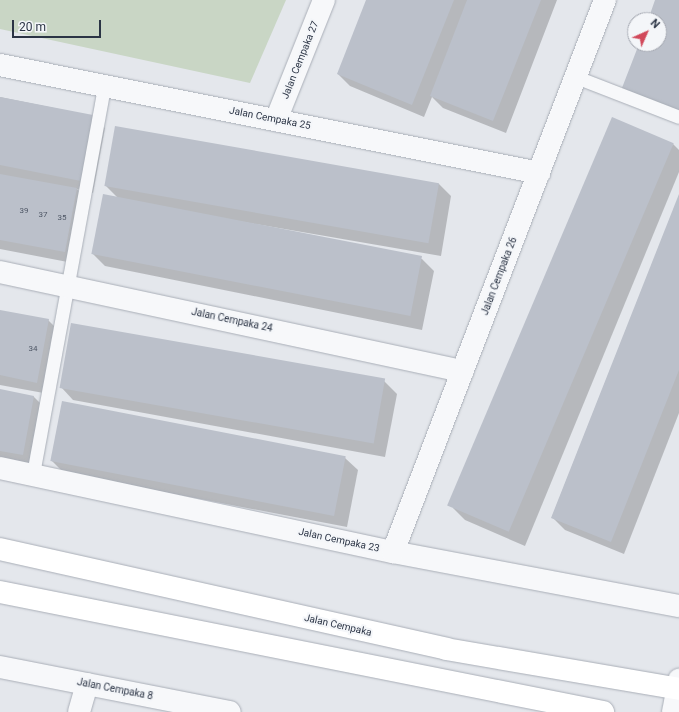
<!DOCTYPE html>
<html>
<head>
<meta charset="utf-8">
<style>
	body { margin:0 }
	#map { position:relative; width:679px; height:712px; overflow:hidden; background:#e4e7ec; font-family:Roboto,sans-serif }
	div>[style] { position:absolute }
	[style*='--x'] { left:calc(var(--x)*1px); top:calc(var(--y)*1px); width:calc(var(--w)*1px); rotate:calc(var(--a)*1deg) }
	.green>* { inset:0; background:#c9d6c5 }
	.shadow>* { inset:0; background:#0003 }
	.building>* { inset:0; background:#bbc0ca; transform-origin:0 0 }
	.roads { filter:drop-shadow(0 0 1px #a9aeb7) drop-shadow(0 0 1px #a9aeb7) }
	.service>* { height:13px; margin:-6.5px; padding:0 6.5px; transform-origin:6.5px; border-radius:6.5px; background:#f7f8fa }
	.minor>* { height:22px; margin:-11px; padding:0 11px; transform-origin:11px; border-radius:11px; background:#f7f8fa }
	.tertiary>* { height:22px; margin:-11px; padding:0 11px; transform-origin:11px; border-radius:11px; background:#f7f8fa }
	.secondary>* { height:22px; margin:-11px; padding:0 11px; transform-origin:11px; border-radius:11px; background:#fff }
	span { translate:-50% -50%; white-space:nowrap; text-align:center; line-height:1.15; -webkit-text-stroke:4px #f4f6f9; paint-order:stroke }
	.number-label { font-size:8px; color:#4f5766 }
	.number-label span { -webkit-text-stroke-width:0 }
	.street-label { font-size:10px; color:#2b3445 }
	.north { position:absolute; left:627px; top:12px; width:40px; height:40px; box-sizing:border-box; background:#f4f6f9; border:1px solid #a4a8b1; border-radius:50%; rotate:45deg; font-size:11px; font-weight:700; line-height:16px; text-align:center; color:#2b3445 }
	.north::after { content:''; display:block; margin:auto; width:14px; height:18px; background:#d1495b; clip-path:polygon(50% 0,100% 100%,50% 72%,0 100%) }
	.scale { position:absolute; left:12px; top:20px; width:89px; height:18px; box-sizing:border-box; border:2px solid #2b3445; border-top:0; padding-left:5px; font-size:12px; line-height:14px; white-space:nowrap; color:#2b3445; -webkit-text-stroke:3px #f4f6f9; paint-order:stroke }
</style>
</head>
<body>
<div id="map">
	<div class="green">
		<i style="clip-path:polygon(0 0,286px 0,250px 83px,0 29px)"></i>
	</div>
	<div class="shadow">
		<i style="clip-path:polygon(367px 0,557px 0,506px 133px,443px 108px,432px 97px,424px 117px,350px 86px,338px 74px)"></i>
		<i style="clip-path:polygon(0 97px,93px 116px,105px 128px,93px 193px,77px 189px,89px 201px,78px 264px,0 249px)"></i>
		<i style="clip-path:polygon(673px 144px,679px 150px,679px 172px,525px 546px,465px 520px,453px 508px)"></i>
		<i style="clip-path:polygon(439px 184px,451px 196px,441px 256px,232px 220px,422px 259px,434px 271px,422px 330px,105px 266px,93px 254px,117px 197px,106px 186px)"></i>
		<i style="clip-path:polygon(679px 196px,679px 413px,624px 554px,565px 530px,552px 517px)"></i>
		<i style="clip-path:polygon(0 311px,48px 320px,61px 333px,49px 394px,0 385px)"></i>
		<i style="clip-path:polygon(384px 381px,397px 394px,385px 457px,73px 400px,61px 387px)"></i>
		<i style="clip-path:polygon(0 390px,34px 397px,46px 409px,35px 467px,0 460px)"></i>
		<i style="clip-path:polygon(345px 458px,358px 470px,347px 527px,64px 473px,51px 460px)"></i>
	</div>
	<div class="building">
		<i style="clip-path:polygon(366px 0,454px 0,412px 105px,337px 74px)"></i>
		<i style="clip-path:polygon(467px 0,541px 0,493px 121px,430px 96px)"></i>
		<i style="clip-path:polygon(655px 0,679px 0,679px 116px,620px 93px,639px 44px,659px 44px,659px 20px,648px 20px)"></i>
		<i style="clip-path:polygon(0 97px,93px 115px,81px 181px,0 165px)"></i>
		<i style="left:612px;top:117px;width:67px;height:422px;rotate:23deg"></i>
		<i style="left:115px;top:126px;width:329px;height:61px;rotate:10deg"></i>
		<i style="clip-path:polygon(0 174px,77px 188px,65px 252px,0 240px)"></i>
		<i style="left:103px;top:194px;width:325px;height:61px;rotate:11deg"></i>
		<i style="clip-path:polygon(679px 194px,679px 370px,611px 542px,551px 518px)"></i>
		<i style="clip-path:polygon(0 310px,49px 319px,37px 383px,0 375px)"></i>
		<i style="left:71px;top:323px;width:319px;height:66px;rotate:10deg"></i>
		<i style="clip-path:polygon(0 389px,34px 396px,23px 455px,0 451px)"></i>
		<i style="left:62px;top:401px;width:289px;height:61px;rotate:11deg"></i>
	</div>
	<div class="roads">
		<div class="service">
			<i style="--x:576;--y:77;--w:110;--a:21.2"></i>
			<i style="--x:33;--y:474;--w:394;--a:-79.6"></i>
		</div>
		<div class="minor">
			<i style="--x:0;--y:65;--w:550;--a:11.33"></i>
			<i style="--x:276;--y:120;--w:129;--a:-68.2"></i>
			<i style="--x:0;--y:272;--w:473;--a:12.1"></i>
			<i style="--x:0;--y:468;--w:402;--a:12.1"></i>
			<i style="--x:393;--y:552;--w:291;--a:10.7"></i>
			<i style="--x:393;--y:552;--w:591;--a:-68.99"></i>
			<i style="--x:0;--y:667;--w:234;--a:11.1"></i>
			<i style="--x:79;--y:712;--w:29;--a:-74"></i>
		</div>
		<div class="tertiary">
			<i style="--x:673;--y:712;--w:33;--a:-79"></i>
		</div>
		<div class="secondary">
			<i style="--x:0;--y:549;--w:457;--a:12.6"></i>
			<i style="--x:446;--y:649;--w:236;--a:9.7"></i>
			<i style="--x:0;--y:592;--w:615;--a:11.26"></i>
		</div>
	</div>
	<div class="number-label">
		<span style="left:24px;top:211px">39</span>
		<span style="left:43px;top:215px">37</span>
		<span style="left:62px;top:218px">35</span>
		<span style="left:33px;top:349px">34</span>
	</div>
	<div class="street-label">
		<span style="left:300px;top:60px;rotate:-68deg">Jalan Cempaka 27</span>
		<span style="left:270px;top:118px;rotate:11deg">Jalan Cempaka 25</span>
		<span style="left:499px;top:276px;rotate:-69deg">Jalan Cempaka 26</span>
		<span style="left:232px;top:320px;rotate:12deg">Jalan Cempaka 24</span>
		<span style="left:339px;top:540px;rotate:12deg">Jalan Cempaka 23</span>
		<span style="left:338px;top:625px;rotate:13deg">Jalan Cempaka</span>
		<span style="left:115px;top:689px;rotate:11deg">Jalan Cempaka 8</span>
	</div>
	<div class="north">N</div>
	<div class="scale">20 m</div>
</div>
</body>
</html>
